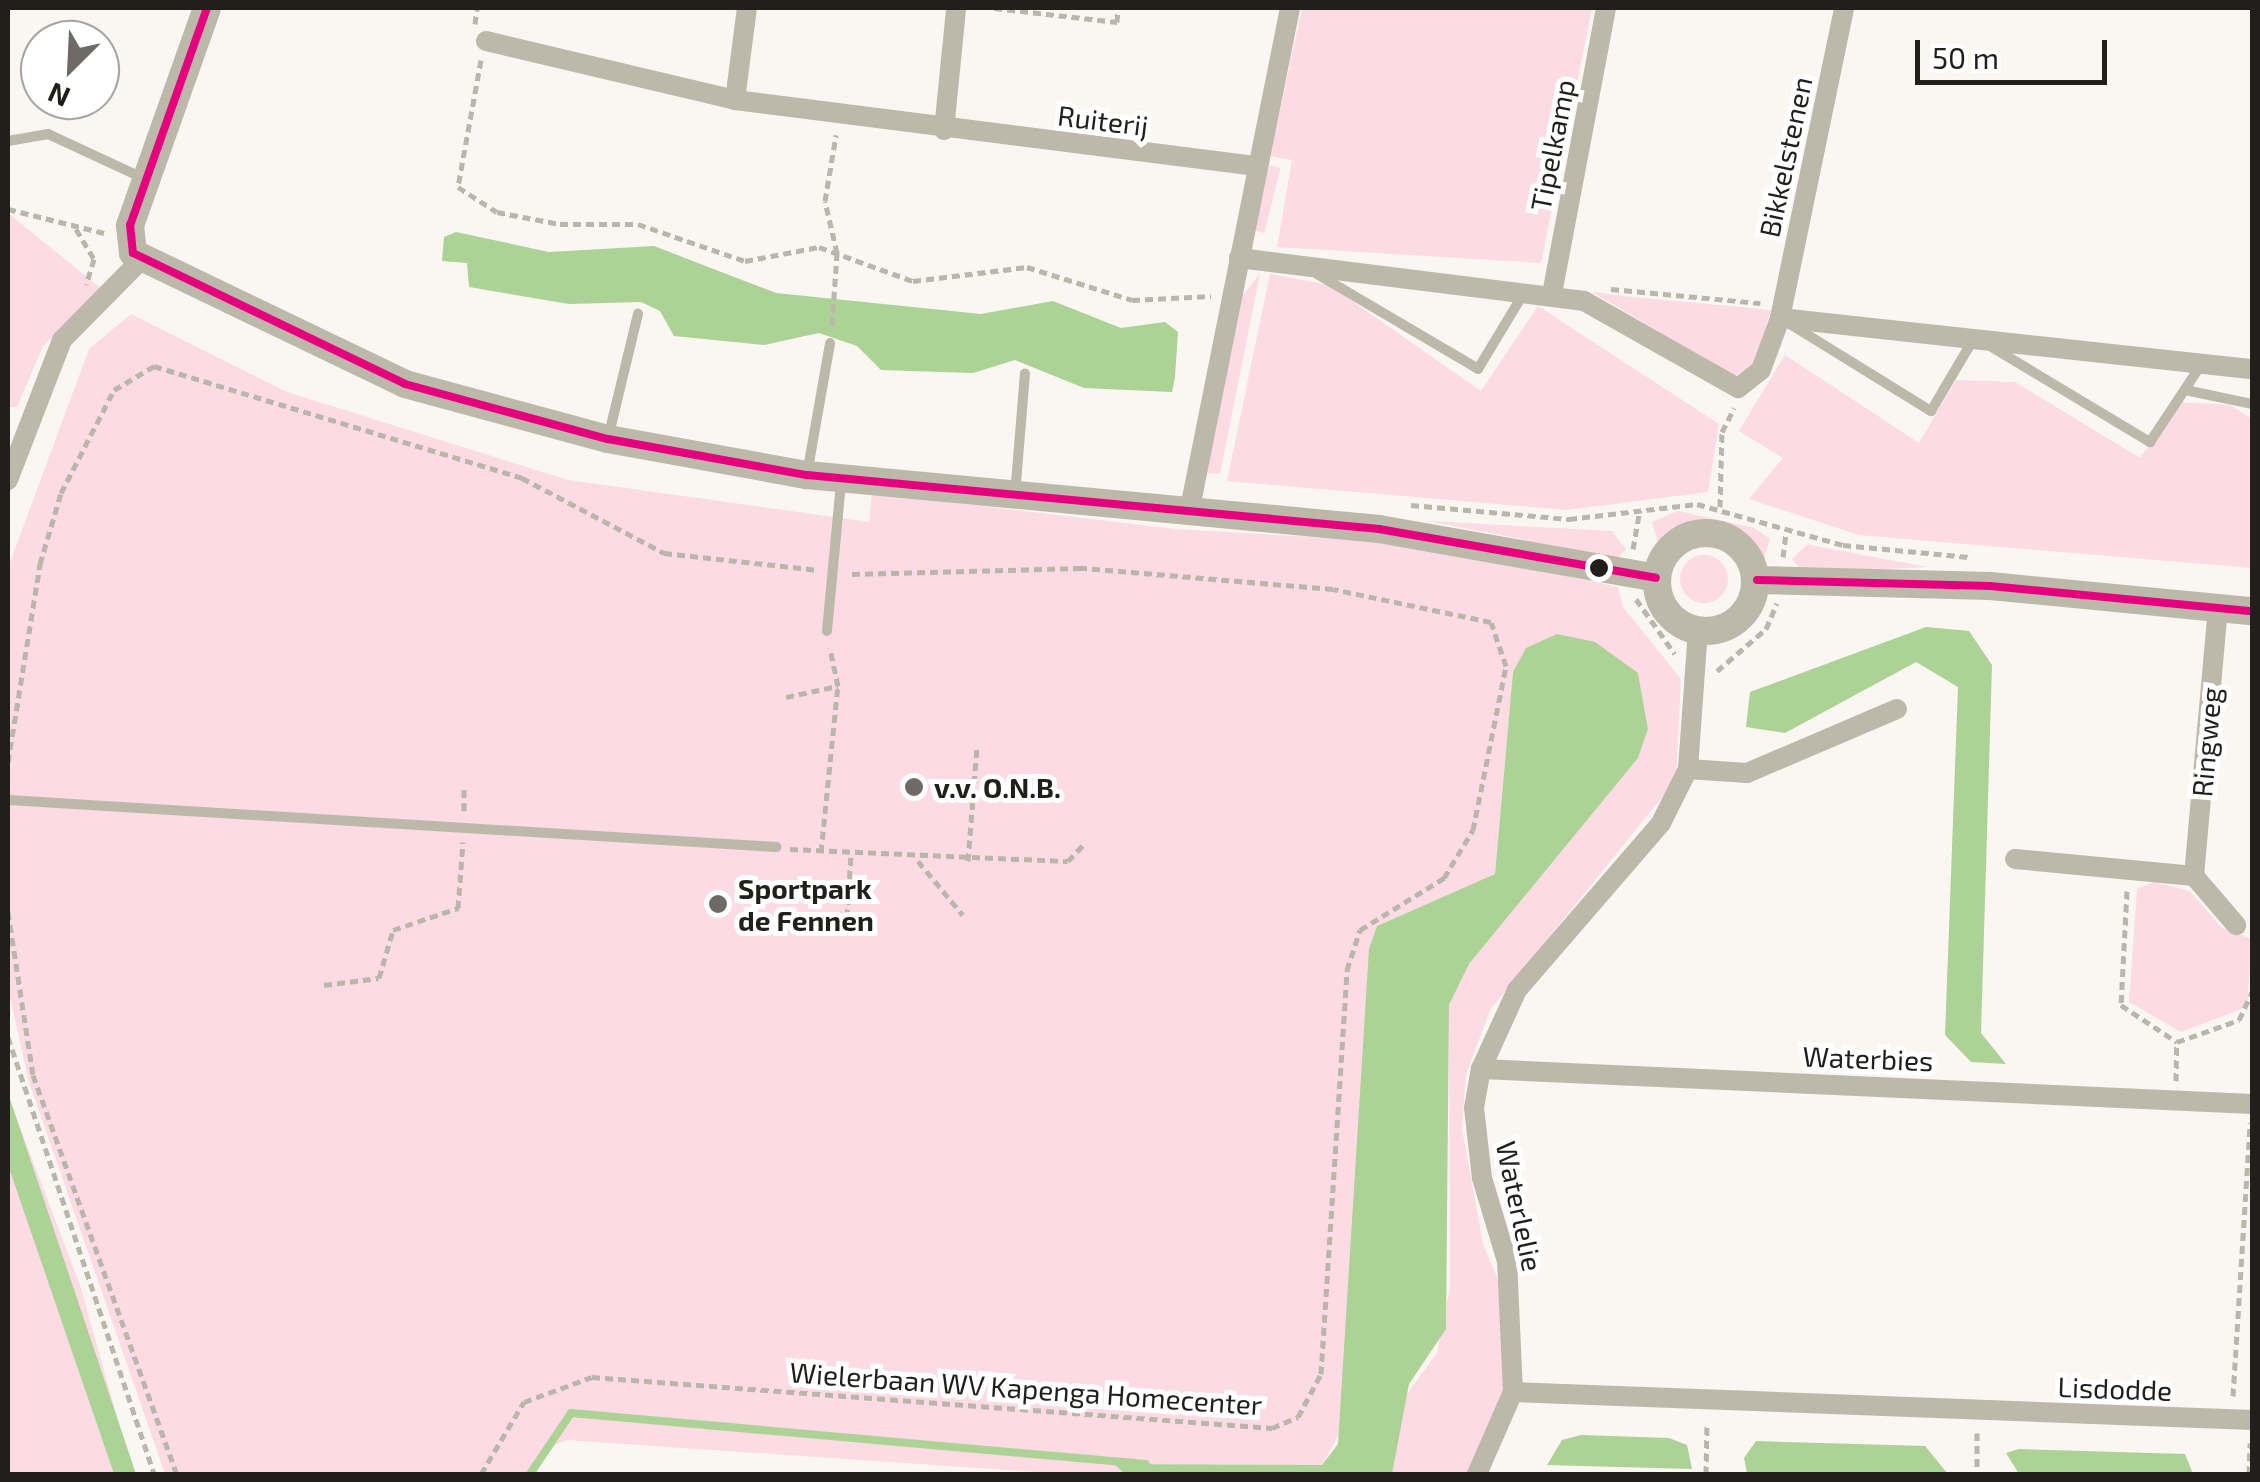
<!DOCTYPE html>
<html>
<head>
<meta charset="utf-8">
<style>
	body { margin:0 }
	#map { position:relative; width:2260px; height:1482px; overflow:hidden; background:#faf6f2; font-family:"Exo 2",sans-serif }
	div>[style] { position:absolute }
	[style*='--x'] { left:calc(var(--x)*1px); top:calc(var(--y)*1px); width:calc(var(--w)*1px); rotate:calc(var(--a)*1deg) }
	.green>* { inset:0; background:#fcdbe4; transform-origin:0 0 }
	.round { border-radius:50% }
	.water>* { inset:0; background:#acd295 }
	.stream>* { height:8px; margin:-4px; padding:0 4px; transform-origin:4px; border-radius:4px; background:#acd295 }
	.path>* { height:5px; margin-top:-2.5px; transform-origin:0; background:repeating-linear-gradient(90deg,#b9b6ab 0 8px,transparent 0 13px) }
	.lane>* { height:10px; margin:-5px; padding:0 5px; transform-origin:5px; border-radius:5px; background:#bdb9aa }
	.street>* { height:20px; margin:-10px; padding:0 10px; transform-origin:10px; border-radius:10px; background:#bdb9aa }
	.secondary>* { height:28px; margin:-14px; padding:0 14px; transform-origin:14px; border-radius:14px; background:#bcb9aa }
	.secondary>.ring { margin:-14px; padding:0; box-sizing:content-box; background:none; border:28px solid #bcb9aa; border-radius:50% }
	.bus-1>* { height:8px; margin:-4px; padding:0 4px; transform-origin:4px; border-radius:4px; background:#e5007d }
	.dots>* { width:28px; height:28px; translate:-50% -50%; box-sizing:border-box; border:5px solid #fff; border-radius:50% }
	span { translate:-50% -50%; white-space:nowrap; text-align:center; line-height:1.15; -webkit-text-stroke:10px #fff; paint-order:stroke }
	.street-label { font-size:28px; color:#211f1c }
	.poi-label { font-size:28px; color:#211f1c; font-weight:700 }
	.left { translate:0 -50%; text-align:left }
	.frame { position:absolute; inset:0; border:10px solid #211f1c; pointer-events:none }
	.north { position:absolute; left:20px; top:20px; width:100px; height:100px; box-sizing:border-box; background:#fff; border:2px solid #a6a5a4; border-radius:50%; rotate:204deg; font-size:28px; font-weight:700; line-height:40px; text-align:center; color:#211f1c }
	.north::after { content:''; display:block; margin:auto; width:35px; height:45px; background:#6d6a67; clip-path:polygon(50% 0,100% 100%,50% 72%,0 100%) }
	.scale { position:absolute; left:1915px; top:40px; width:192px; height:45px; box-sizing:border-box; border:5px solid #211f1c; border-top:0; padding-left:12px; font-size:30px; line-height:35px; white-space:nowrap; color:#211f1c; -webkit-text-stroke:8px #fff; paint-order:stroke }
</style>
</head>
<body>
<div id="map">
	<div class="green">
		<i style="clip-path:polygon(1302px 8px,1592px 8px,1541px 263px,1277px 247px,1292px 160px,1270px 156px)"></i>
		<i style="left:1269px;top:165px;width:12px;height:67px;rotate:14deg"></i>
		<i style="clip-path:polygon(8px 213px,103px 290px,43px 346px,17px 407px,8px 407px)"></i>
		<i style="clip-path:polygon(1260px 274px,1220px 474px,1206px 473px,1243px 295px)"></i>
		<i style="clip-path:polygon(1270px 274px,1329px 285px,1481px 391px,1538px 306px,1719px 424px,1708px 492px,1567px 510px,1227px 481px)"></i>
		<i style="clip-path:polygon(1592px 292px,1623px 296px,1771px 310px,1754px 364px,1735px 376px)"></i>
		<i style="clip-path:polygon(131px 314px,287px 392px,568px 480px,869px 522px,872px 493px,1175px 529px,1415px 543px,1618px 587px,1623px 607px,1681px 679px,1676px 780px,1490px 1010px,1466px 1075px,1462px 1129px,1483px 1244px,1501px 1287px,1507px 1378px,1493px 1439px,1468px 1474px,1392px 1474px,1404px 1398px,1437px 1353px,1450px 1288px,1449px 1005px,1469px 964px,1638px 758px,1648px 729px,1638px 673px,1513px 672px,1495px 874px,1377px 926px,1343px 1427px,1322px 1465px,1129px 1464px,1128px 1474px,1066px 1474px,566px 1440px,548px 1448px,536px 1474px,165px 1474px,29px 1082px,8px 989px,8px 568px,89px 349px)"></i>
		<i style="clip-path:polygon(1785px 355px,1919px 443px,1956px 380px,2015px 382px,2140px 458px,2179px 402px,2230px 405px,2252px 419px,2252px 568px,1859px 535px,1749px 499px,1783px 458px,1739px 431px)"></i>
		<i style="clip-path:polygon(1678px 511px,1754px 528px,1770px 539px,1763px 562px,1745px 538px,1720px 526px,1693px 526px,1659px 547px,1652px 522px)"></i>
		<i style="clip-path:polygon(1428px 521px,1612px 531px,1626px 549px,1618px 558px)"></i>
		<i style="clip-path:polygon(1808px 544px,1815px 546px,1927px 567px,1804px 573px,1792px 559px)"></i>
		<i class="round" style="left:1680px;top:555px;width:48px;height:48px"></i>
		<i style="clip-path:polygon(2154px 882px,2190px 891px,2222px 928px,2252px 939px,2247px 1007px,2181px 1032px,2129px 1002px,2137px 889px)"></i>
		<i style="clip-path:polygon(8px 1096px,80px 1285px,133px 1474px,10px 1474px)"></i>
	</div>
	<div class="water">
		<i style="clip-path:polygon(456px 232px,549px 252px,654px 246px,776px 293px,981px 314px,1053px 301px,1121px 328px,1165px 322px,1178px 332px,1175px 377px,1172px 392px,1084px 388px,1015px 360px,973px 373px,881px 370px,857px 346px,819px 333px,764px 345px,674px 336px,660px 311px,641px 302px,569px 304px,469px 287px,467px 263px,442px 261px,444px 237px)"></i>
		<i style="clip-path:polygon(1926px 627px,1969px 631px,1992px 665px,1981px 1033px,2006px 1064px,1971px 1062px,1945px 1035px,1958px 687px,1916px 662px,1785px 733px,1746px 727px,1750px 692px)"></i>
		<i style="clip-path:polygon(1557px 634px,1595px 642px,1638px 673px,1648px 729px,1638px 758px,1469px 964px,1449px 1005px,1446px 1329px,1409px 1384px,1392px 1474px,1125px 1474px,1114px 1464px,1322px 1465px,1338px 1444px,1369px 949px,1377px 926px,1495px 874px,1513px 672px,1526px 648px)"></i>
		<i style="clip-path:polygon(8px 1093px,136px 1474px,114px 1474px,8px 1165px)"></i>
		<i style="clip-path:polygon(1581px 1435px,1669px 1438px,1687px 1445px,1692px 1469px,1547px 1465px,1562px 1440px)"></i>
		<i style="clip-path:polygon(1756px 1441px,1925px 1446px,1947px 1473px,1747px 1473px,1744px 1458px)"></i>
		<i style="clip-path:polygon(2019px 1449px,2185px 1454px,2193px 1474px,2019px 1474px,2006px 1453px)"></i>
	</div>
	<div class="stream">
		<i style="--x:530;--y:1474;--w:73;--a:-56.1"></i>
		<i style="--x:571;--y:1413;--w:577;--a:5.07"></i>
	</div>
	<div class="path">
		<i style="--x:994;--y:8;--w:124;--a:6.5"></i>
		<i style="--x:1117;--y:22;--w:14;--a:-86"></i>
		<i style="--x:475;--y:24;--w:16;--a:-83"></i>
		<i style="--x:481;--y:60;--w:129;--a:100.3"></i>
		<i style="--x:458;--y:187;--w:46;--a:32.7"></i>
		<i style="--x:497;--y:212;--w:64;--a:10.8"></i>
		<i style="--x:560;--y:224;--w:78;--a:0"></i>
		<i style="--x:638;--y:224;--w:113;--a:19.1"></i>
		<i style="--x:745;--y:261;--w:75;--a:-10.7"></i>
		<i style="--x:819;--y:247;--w:100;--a:19.9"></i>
		<i style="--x:913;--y:281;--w:115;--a:-7"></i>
		<i style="--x:1027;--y:267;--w:110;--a:17.4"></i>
		<i style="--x:1132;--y:300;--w:79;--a:-2.9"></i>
		<i style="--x:8;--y:209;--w:99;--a:14"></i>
		<i style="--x:76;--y:229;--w:35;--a:59"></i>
		<i style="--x:94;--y:259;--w:27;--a:107"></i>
		<i style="--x:1611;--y:289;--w:150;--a:5.4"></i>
		<i style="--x:832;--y:325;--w:72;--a:-86"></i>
		<i style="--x:837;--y:253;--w:53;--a:-103"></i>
		<i style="--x:825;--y:201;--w:67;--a:-80.5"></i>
		<i style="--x:1411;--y:505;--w:159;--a:5.1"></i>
		<i style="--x:1569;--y:519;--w:129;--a:-6.7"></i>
		<i style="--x:1697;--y:504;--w:152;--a:15.7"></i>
		<i style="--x:1843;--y:545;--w:129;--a:5.4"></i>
		<i style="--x:1720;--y:507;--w:75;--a:-88.5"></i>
		<i style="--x:1722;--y:432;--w:27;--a:-63"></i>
		<i style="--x:1633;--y:549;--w:36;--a:-80"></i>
		<i style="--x:1783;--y:557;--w:26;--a:-83"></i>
		<i style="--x:1636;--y:599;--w:67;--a:54.7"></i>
		<i style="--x:1717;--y:671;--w:65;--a:-40.6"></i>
		<i style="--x:1766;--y:629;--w:28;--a:-67"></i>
		<i style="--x:786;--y:697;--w:53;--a:-11.9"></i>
		<i style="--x:838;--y:686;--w:39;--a:-102"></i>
		<i style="--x:8;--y:762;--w:201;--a:-80.8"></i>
		<i style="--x:40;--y:564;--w:74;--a:-73.5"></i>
		<i style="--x:61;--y:493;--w:116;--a:-62.8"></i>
		<i style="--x:114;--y:390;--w:47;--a:-31"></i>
		<i style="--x:154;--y:366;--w:385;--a:16.9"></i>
		<i style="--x:522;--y:478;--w:161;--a:27.8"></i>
		<i style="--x:664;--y:553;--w:155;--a:6.3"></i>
		<i style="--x:464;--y:811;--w:22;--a:-90"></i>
		<i style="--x:790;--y:849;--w:278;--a:2.5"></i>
		<i style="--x:1068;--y:861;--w:23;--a:-47"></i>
		<i style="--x:821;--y:852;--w:167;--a:-84.2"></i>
		<i style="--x:918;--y:861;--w:70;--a:50.2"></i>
		<i style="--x:968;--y:861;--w:115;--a:-85.5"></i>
		<i style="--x:2127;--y:891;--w:114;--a:93"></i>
		<i style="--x:2121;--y:1005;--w:67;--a:33.5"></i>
		<i style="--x:8;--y:912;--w:165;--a:81.3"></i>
		<i style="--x:33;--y:1075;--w:424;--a:70.2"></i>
		<i style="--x:847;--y:917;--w:62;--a:-86.3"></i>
		<i style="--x:324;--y:985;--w:55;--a:-7.3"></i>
		<i style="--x:379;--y:978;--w:50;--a:-73.7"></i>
		<i style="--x:393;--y:930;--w:69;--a:-18.7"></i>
		<i style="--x:458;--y:908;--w:66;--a:-85.7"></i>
		<i style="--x:8;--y:1037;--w:461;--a:71.5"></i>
		<i style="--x:2176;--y:1081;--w:39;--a:-89"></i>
		<i style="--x:2177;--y:1042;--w:66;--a:-19.5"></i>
		<i style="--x:2239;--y:1020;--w:31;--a:-65"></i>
		<i style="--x:2233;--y:1396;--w:274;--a:-86.4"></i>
		<i style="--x:1977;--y:1433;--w:41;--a:90"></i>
		<i style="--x:481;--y:1474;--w:84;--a:-59.2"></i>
		<i style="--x:524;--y:1402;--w:72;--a:-20.2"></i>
		<i style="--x:592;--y:1377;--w:682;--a:4.29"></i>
		<i style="--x:1272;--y:1428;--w:28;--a:-23"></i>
		<i style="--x:1298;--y:1417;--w:49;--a:-61.9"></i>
		<i style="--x:1321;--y:1374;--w:405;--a:-86.3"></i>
		<i style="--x:1347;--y:970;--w:42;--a:-72"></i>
		<i style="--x:1360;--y:930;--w:99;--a:-31.8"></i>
		<i style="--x:1444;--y:878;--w:56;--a:-58.9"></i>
		<i style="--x:1473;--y:830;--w:167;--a:-78.6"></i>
		<i style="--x:1506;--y:666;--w:46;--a:-108.8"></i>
		<i style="--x:1491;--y:622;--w:161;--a:-168.2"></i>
		<i style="--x:1333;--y:589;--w:253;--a:-175.2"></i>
		<i style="--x:1081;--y:568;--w:231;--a:178.5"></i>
		<i style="--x:1706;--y:1474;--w:51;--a:-88.9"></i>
		<i style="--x:2249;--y:1474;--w:31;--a:-88"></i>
	</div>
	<div class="lane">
		<i style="--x:8;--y:141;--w:41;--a:-9.9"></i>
		<i style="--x:48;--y:134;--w:107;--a:24.9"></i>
		<i style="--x:1317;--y:274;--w:187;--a:30.5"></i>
		<i style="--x:1478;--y:369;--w:91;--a:-58.9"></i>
		<i style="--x:1790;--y:324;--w:166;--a:31.7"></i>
		<i style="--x:1931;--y:411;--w:82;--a:-59.4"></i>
		<i style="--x:1990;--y:346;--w:187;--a:31"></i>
		<i style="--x:2150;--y:442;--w:96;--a:-56.5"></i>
		<i style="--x:2185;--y:390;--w:68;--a:11.8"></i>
		<i style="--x:608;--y:438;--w:128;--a:-76.4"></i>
		<i style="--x:807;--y:474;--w:133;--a:-80"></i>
		<i style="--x:1015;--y:495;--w:122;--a:-85.3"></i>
		<i style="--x:827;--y:631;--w:149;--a:-84.6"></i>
		<i style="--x:8;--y:800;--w:770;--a:3.5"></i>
	</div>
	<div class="street">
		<i style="--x:486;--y:41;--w:256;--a:13.3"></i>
		<i style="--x:735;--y:100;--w:524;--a:7.23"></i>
		<i style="--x:735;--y:100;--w:93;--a:-82.6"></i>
		<i style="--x:944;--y:130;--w:121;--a:-84.3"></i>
		<i style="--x:1239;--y:258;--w:348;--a:7.1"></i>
		<i style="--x:1584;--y:301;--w:177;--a:29.5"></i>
		<i style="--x:1738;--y:388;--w:29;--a:-38"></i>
		<i style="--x:1761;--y:370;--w:55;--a:-69.9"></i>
		<i style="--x:1780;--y:318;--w:475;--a:6.2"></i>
		<i style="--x:1552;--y:294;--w:291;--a:-79.3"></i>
		<i style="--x:1780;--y:318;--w:317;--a:-78.3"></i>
		<i style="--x:8;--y:480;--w:150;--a:-68.9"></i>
		<i style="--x:62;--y:340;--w:111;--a:-45.4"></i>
		<i style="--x:1189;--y:513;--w:515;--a:-78.69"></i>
		<i style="--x:1688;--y:769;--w:59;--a:3.9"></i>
		<i style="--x:1747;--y:773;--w:163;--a:-23.1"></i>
		<i style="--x:2015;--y:859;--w:180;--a:5.4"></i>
		<i style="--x:2194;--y:876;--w:268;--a:-84.9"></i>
		<i style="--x:2194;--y:876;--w:65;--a:49.4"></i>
		<i style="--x:1481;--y:1069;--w:772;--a:2.6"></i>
		<i style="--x:1513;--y:1392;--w:740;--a:2.17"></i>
		<i style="--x:1477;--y:1474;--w:90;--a:-66.3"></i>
		<i style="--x:1513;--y:1392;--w:131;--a:-92.6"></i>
		<i style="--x:1507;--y:1261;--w:87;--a:-106.8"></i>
		<i style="--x:1482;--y:1178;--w:70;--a:-96.5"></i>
		<i style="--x:1474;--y:1108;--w:40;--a:-80"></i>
		<i style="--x:1481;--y:1069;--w:87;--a:-65.5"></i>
		<i style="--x:1517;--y:990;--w:221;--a:-49.2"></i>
		<i style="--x:1661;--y:823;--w:60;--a:-63.4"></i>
		<i style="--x:1688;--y:769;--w:138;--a:-85.9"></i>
	</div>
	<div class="secondary">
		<i style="--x:207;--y:8;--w:230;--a:109.5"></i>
		<i style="--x:130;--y:225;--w:28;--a:84"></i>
		<i style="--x:133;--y:253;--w:302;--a:25.7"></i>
		<i style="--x:405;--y:384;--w:210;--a:15.2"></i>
		<i style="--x:608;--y:439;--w:202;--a:10.3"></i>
		<i style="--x:807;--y:475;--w:575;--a:5.39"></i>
		<i style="--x:1379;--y:529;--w:281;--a:10"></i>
		<i class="ring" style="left:1657px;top:533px;width:70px;height:70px"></i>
		<i style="--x:1757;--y:580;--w:233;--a:1.5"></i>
		<i style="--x:1990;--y:586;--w:263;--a:5.5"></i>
	</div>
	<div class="bus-1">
		<i style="--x:207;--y:8;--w:230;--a:109.5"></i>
		<i style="--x:130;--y:225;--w:28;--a:84"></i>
		<i style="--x:133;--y:253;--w:302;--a:25.7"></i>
		<i style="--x:405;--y:384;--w:210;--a:15.2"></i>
		<i style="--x:608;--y:439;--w:202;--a:10.3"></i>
		<i style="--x:807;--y:475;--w:575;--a:5.39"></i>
		<i style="--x:1379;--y:529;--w:281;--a:10"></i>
		<i style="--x:1757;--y:580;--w:233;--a:1.5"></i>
		<i style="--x:1990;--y:586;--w:263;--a:5.5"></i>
	</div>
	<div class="dots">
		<i style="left:1599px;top:568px;background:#211f1c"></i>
		<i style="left:914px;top:787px;background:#6d6a67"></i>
		<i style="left:718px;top:904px;background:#6d6a67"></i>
	</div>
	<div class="street-label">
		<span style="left:1103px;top:120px;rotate:7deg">Ruiterij</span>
		<span style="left:1552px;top:145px;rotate:-79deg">Tipelkamp</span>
		<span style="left:1785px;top:157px;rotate:-78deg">Bikkelstenen</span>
		<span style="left:2206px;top:742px;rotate:-85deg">Ringweg</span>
		<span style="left:1868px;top:1058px;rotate:2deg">Waterbies</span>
		<span style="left:1520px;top:1206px;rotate:78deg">Waterlelie</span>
		<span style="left:1026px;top:1388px;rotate:4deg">Wielerbaan WV Kapenga Homecenter</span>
		<span style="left:2115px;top:1388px;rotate:2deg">Lisdodde</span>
	</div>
	<div class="poi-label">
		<span class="left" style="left:934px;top:787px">v.v. O.N.B.</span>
		<span class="left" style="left:738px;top:904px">Sportpark<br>de Fennen</span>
	</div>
	<div class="frame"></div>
	<div class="north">N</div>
	<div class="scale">50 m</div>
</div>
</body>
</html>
